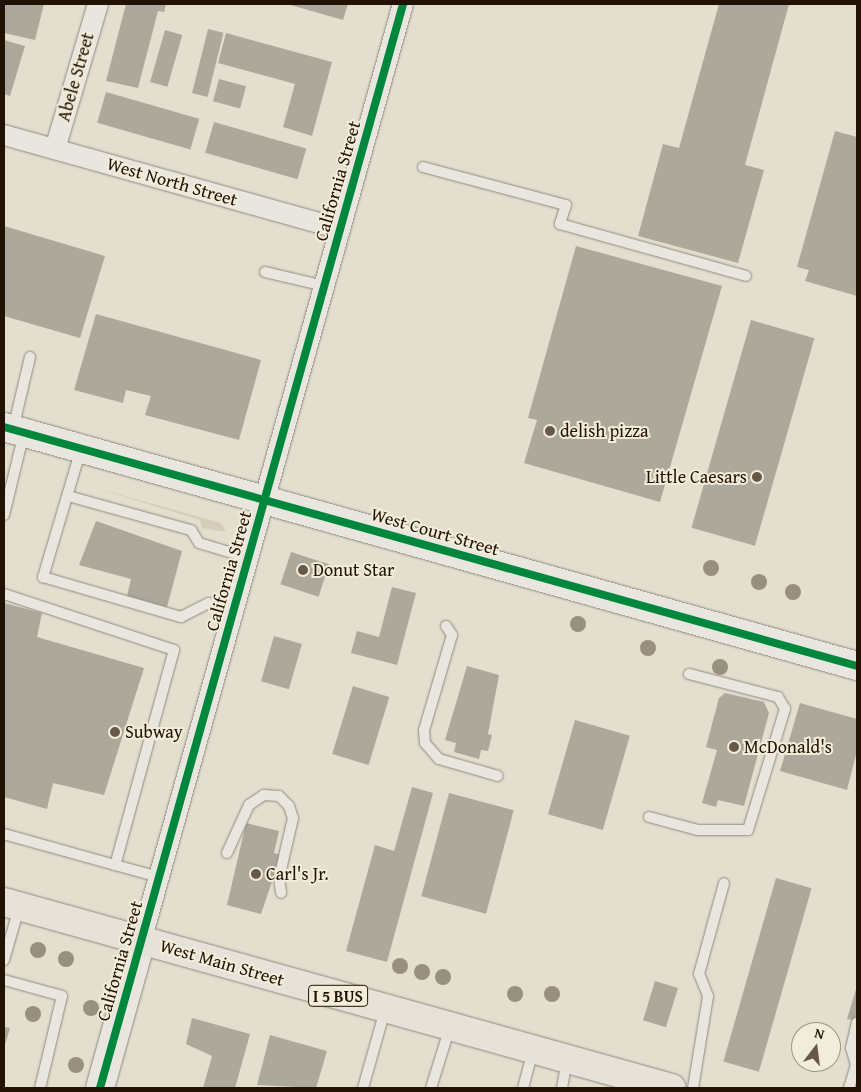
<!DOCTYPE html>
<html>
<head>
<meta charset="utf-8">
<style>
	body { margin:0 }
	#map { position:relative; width:861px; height:1092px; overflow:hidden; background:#e3dece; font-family:"Gentium Book Plus",serif }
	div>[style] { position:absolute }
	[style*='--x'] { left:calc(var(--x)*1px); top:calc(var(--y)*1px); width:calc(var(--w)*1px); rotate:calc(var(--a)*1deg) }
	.green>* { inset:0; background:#d5cdb7 }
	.building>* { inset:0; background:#ada89c; transform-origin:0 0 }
	.roads { filter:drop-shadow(0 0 1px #8f8a7f) drop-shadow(0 0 1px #8f8a7f) }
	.lane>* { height:10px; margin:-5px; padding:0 5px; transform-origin:5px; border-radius:5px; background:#e9e6df }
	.street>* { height:20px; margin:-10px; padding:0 10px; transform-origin:10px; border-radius:10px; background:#e9e6df }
	.secondary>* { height:28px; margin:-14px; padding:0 14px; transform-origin:14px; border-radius:14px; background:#e9e6df }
	.primary>* { height:28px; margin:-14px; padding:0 14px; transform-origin:14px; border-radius:14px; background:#e6e2d9 }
	.cycleway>* { height:8px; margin:-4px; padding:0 4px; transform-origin:4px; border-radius:4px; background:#00873e }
	.trees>* { width:16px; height:16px; margin:-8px; border-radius:50%; background:#998f7e }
	.dots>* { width:14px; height:14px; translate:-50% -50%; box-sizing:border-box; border:2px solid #f2ecda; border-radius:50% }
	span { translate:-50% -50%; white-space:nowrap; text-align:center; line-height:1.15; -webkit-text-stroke:4px #f2ecda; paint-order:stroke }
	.shield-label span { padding:1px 4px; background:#f2ecda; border:1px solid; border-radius:4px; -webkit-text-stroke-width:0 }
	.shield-label { font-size:16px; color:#221203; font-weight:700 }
	.street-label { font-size:18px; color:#221203 }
	.poi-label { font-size:18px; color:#221203 }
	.left { translate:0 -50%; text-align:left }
	.right { translate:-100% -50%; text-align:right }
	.frame { position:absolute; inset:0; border:5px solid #221203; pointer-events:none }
	.north { position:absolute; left:791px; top:1022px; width:50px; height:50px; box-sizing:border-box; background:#f2ecda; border:1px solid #9f9584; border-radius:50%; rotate:15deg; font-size:14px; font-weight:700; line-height:20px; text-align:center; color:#221203 }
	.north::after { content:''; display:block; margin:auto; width:18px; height:22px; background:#66594a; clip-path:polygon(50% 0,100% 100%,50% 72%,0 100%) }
</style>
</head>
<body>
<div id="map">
	<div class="green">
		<i style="clip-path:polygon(89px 486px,221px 523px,226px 532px,202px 528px,200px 520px)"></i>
	</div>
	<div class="building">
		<i style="clip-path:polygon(4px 4px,44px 4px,35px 40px,4px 33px)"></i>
		<i style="clip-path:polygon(126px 4px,166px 4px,164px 12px,158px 11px,138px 88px,106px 81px)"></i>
		<i style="clip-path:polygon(287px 4px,348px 4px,343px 20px)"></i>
		<i style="clip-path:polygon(719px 4px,789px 4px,745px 165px,764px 170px,738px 263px,638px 236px,663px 144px,679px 148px)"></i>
		<i style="left:208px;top:29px;width:16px;height:66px;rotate:14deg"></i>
		<i style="left:165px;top:30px;width:18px;height:54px;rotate:16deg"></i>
		<i style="clip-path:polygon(226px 33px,332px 62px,312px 136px,283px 127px,295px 84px,218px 63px)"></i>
		<i style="clip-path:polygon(4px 40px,25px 46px,10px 96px,4px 94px)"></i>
		<i style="left:219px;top:79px;width:28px;height:23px;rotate:15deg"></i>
		<i style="left:106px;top:92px;width:97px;height:32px;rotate:16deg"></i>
		<i style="left:214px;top:122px;width:96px;height:32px;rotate:16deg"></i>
		<i style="clip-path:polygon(835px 131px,857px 137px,857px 296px,805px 281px,809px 270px,797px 267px)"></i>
		<i style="clip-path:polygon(4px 226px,105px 256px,80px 338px,4px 316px)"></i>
		<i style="clip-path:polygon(576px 246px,722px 286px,660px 502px,524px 463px,537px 420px,528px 418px)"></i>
		<i style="clip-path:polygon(96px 314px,261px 360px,239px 440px,145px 415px,151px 396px,126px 390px,123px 403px,74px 390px)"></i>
		<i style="left:751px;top:320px;width:66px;height:216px;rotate:16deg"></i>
		<i style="clip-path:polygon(96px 521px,182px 551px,167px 607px,127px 596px,131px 579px,79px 565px)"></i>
		<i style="left:291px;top:552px;width:40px;height:34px;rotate:18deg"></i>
		<i style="clip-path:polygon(392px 587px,416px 593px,397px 665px,351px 653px,357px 631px,379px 637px)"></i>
		<i style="clip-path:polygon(4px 603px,42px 613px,37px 637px,144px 668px,104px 795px,53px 783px,47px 809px,4px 797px)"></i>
		<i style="left:274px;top:636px;width:29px;height:47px;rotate:16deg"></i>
		<i style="clip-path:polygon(467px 666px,499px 675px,488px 734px,492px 735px,488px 751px,481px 750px,479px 759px,454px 752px,456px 743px,445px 740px)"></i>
		<i style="left:353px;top:686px;width:38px;height:71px;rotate:17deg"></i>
		<i style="clip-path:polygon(725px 693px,764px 702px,769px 713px,744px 806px,718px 800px,716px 807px,702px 803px,717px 750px,706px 747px,719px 698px)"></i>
		<i style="clip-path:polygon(800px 703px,857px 719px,857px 751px,847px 790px,780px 771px)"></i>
		<i style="left:575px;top:720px;width:57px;height:98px;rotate:16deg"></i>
		<i style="clip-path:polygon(412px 787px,433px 793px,387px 962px,346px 951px,375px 845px,394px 851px)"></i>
		<i style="left:449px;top:793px;width:67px;height:107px;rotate:15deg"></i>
		<i style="clip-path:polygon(246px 823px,279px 831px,274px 853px,281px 855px,261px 914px,227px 905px)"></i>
		<i style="left:776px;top:878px;width:37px;height:191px;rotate:16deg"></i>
		<i style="left:655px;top:981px;width:24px;height:41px;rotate:17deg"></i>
		<i style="clip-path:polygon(857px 986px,857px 1021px,847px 1019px)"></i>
		<i style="clip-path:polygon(192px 1018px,250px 1034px,235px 1088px,203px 1088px,212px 1056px,186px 1044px)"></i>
		<i style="clip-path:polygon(4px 1027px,10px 1028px,4px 1048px)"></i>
		<i style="clip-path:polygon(270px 1035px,327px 1051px,316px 1088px,257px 1085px)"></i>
	</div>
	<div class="roads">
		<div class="lane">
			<i style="--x:423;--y:167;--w:148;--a:14.9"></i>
			<i style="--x:566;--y:205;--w:20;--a:108"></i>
			<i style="--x:560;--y:224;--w:193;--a:15.6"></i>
			<i style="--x:265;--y:272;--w:61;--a:13.3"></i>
			<i style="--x:13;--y:429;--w:74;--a:-76.7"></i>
			<i style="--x:81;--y:449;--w:134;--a:106.5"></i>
			<i style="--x:43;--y:577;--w:144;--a:16.2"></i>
			<i style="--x:181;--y:617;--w:31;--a:-27"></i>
			<i style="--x:209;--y:603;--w:26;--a:16"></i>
			<i style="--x:68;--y:496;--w:128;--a:15.5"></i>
			<i style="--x:191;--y:530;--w:15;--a:58"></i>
			<i style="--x:199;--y:543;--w:52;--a:16.7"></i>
			<i style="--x:4;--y:515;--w:84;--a:-76.3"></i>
			<i style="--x:4;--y:594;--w:179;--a:18.2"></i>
			<i style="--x:174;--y:650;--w:223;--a:105.3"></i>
			<i style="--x:115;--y:865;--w:115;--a:-164.4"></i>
			<i style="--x:446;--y:626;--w:11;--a:56"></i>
			<i style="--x:452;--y:635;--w:99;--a:106.4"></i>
			<i style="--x:424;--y:730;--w:13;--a:86"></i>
			<i style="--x:425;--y:743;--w:21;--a:49"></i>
			<i style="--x:439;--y:759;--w:61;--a:16.1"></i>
			<i style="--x:649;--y:817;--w:51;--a:14.9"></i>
			<i style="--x:698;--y:830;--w:50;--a:0"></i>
			<i style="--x:748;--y:830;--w:127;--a:-73"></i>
			<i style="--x:785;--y:709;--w:14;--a:-120"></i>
			<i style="--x:778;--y:697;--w:92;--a:-165.5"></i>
			<i style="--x:227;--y:853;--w:53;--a:-65.4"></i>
			<i style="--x:249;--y:805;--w:18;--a:-34"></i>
			<i style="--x:264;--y:795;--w:15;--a:4"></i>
			<i style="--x:279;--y:796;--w:14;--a:45"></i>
			<i style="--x:289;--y:806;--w:13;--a:72"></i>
			<i style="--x:293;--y:818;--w:62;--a:103.1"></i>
			<i style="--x:279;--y:878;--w:15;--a:82"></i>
			<i style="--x:115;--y:865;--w:46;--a:15.3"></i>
			<i style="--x:4;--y:960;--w:54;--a:-73.9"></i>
			<i style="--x:4;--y:980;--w:60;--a:15.4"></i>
			<i style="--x:62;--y:996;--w:95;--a:103.4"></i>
			<i style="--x:363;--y:1088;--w:81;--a:-74.2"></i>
			<i style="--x:431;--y:1088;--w:64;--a:-72.7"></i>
			<i style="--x:523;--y:1088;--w:38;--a:-75"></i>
			<i style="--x:562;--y:1088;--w:28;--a:-80"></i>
			<i style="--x:693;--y:1088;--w:93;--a:-80.7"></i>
			<i style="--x:708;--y:996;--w:24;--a:-112"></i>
			<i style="--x:699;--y:974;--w:94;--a:-74.6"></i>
			<i style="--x:849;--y:1088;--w:24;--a:-73"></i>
			<i style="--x:856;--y:1065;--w:18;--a:-106"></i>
			<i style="--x:851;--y:1048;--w:26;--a:-77"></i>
		</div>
		<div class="street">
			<i style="--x:4;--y:135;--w:349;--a:15.6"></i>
			<i style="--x:55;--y:149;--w:151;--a:-73.5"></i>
			<i style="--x:141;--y:941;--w:973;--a:-74.38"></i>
		</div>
		<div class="secondary">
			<i style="--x:4;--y:427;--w:886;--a:15.65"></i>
			<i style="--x:100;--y:1088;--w:153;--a:-74.4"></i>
		</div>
		<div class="primary">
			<i style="--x:4;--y:902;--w:693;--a:15.56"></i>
		</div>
	</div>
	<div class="cycleway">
		<i style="--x:4;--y:427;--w:886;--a:15.65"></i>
		<i style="--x:100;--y:1088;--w:1126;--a:-74.38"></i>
	</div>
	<div class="trees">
		<i style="left:711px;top:568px"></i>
		<i style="left:759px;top:582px"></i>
		<i style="left:793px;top:592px"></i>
		<i style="left:578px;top:624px"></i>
		<i style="left:648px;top:648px"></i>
		<i style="left:720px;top:667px"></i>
		<i style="left:38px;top:950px"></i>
		<i style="left:66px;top:959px"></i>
		<i style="left:400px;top:966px"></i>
		<i style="left:422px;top:972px"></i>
		<i style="left:443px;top:977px"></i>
		<i style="left:515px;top:994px"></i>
		<i style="left:552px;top:994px"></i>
		<i style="left:91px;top:1008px"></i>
		<i style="left:33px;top:1014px"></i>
		<i style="left:76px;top:1065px"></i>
	</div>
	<div class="dots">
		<i style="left:550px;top:431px;background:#66594a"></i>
		<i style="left:757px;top:477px;background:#66594a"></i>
		<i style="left:303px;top:570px;background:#66594a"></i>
		<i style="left:115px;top:732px;background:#66594a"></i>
		<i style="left:734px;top:747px;background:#66594a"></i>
		<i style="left:256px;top:874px;background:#66594a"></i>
	</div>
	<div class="shield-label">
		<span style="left:338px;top:996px">I 5 BUS</span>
	</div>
	<div class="street-label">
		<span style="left:76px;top:77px;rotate:-74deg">Abele Street</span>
		<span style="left:338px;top:181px;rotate:-74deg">California Street</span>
		<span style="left:172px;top:182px;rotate:16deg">West North Street</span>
		<span style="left:435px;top:532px;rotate:16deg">West Court Street</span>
		<span style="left:229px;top:571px;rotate:-74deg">California Street</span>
		<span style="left:120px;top:961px;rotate:-74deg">California Street</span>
		<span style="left:222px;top:963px;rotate:16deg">West Main Street</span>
	</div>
	<div class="poi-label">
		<span class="left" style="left:560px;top:431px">delish pizza</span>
		<span class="right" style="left:747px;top:477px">Little Caesars</span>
		<span class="left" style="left:313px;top:570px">Donut Star</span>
		<span class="left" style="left:125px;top:732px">Subway</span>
		<span class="left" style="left:744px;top:747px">McDonald's</span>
		<span class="left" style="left:266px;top:874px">Carl's Jr.</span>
	</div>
	<div class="frame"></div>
	<div class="north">N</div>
</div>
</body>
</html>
